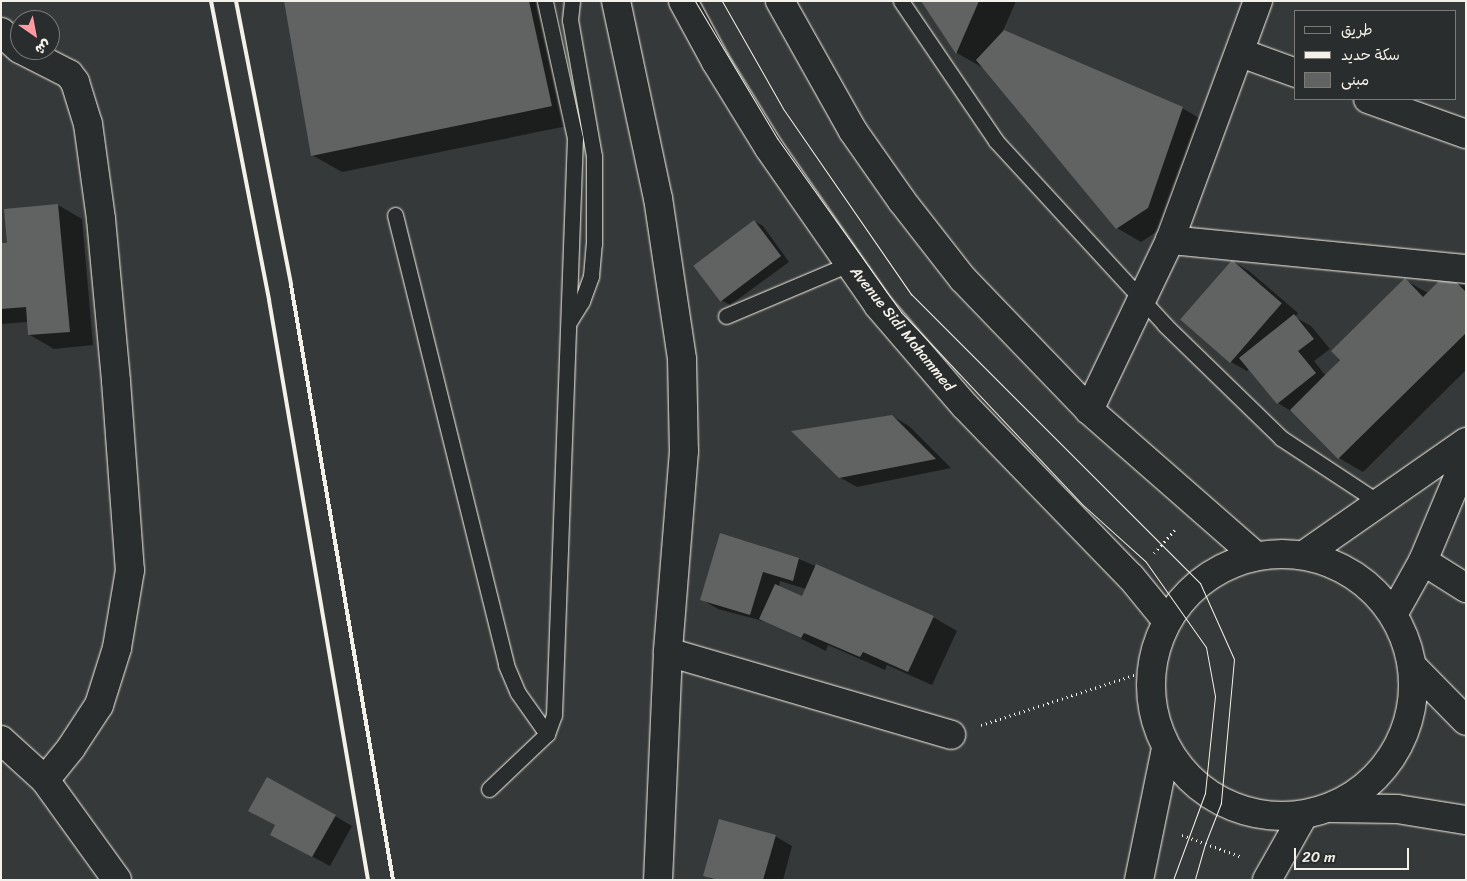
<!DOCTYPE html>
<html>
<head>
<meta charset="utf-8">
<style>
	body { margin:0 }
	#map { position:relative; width:1467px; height:881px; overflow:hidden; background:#363939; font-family:Sriracha,"Playpen Sans Arabic",sans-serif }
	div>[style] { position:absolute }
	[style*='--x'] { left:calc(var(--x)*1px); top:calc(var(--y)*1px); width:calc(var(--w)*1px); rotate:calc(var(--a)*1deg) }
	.shadow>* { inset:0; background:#0007 }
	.building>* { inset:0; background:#616362; transform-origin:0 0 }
	.path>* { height:3px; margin-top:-1.5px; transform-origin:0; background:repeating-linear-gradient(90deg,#f4f1e8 0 1px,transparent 0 5px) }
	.roads { filter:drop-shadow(0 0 1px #f4f1e8) drop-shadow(0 0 1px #f4f1e8) }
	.lane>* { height:15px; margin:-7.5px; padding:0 7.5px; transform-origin:7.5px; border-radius:7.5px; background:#2a2d2e }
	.street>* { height:28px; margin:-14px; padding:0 14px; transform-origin:14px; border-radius:14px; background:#2a2d2e }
	.secondary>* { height:28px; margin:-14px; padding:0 14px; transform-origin:14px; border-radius:14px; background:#2a2d2e }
	.primary>* { height:28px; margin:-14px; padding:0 14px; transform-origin:14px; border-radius:14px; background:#2a2d2e }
	.primary>.ring { margin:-14px; padding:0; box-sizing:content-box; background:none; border:28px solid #2a2d2e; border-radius:50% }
	.tram>* { height:1px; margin:-0.5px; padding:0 0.5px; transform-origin:0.5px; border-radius:0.5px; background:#f4f1e8 }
	.rail>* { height:4px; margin:-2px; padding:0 2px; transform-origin:2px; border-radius:2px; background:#f4f1e8 }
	span { translate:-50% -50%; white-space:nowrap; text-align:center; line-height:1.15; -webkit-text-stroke:4px #2a2d2e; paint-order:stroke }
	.street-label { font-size:15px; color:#f4f1e8 }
	.frame { position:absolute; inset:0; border:2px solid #f4f1e8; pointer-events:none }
	.legend { position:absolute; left:1294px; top:10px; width:162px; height:90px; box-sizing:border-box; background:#2a2d2e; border:1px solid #7b7b78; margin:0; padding:6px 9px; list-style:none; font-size:15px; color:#f4f1e8 }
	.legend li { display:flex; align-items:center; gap:10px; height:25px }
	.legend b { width:25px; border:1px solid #7b7b78 }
	.north { position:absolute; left:10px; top:10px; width:50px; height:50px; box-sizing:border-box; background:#2a2d2e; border:1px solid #7b7b78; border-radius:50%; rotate:147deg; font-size:14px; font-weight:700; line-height:20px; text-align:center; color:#f4f1e8 }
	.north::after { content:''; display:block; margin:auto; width:18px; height:22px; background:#ff9aa2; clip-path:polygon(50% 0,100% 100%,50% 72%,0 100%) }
	.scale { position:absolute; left:1294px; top:848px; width:115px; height:22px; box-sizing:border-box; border:2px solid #f4f1e8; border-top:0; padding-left:6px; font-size:15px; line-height:18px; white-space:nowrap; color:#f4f1e8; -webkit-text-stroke:4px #2a2d2e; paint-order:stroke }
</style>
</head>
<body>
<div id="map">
	<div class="shadow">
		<i style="clip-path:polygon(285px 1px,555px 1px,582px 123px,342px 172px,312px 155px)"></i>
		<i style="clip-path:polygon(922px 1px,1016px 1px,1003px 31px,1182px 108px,1206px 122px,1172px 222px,1141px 242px,1117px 228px,985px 69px,957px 53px)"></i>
		<i style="clip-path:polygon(58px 205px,82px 219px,93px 345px,54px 349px,30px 335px,28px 322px,1px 324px,1px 244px,9px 244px)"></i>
		<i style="clip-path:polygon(754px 221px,763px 226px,789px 262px,730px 305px,721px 300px,695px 265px)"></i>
		<i style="clip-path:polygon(1232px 261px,1249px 271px,1298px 313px,1295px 317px,1311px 326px,1330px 349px,1314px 361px,1326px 376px,1405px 280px,1428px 293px,1447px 275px,1466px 286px,1466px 370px,1363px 472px,1339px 458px,1294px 413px,1278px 403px,1250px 369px,1247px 371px,1231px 362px)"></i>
		<i style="clip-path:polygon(892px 416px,909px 426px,951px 468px,857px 487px,839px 477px)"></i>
		<i style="clip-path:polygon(evenodd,721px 535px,799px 559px,933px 617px,957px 631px,932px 685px,887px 665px,885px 670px,828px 645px,826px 651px,767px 622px,718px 609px,701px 599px,721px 535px,780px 581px,806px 589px,803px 597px,779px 586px,780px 581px)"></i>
		<i style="clip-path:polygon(335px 816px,352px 826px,330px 866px,289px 844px)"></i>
		<i style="clip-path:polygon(775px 836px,792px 846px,783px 880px,713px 880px,705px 875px)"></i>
	</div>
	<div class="building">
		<i style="clip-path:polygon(284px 1px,529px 1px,552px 106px,311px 156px)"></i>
		<i style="clip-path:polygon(921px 1px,979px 1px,956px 54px)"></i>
		<i style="clip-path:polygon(1004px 30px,1183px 107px,1148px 208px,1116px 229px,976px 60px)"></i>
		<i style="clip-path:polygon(58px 204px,70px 332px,28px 335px,26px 307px,1px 309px,1px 243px,7px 243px,4px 209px)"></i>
		<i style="left:754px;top:220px;width:45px;height:76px;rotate:53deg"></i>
		<i style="left:1232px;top:260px;width:66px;height:79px;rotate:41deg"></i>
		<i style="clip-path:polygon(1447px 273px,1466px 292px,1466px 333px,1338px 459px,1290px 410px,1340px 360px,1331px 351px,1405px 278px,1423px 297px)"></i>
		<i style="clip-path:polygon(1294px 314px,1314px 339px,1298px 351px,1316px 373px,1277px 404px,1239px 358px)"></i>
		<i style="clip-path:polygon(892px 415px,936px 459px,839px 478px,791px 431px)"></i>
		<i style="clip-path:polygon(720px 533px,799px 558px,793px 581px,763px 572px,750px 615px,700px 600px)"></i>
		<i style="clip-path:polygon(816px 564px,934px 616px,908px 672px,863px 652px,860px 657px,804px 633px,801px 638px,759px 619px,775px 584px,802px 596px)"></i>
		<i style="clip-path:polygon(267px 777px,336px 815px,312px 857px,270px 835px,275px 825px,248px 811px)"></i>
		<i style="clip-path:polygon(719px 819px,776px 835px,763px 880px,718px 880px,703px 876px)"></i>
	</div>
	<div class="path">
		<i style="--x:1154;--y:553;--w:31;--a:-48"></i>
		<i style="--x:981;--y:725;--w:180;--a:-18.1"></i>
		<i style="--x:1182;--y:835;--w:64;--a:20.1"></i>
	</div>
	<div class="roads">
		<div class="lane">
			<i style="--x:901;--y:1;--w:169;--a:55.8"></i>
			<i style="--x:996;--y:141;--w:250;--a:47.4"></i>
			<i style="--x:1165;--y:325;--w:162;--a:44.2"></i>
			<i style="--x:1281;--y:438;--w:116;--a:33.4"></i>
			<i style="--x:395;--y:215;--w:463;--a:76.1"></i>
			<i style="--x:506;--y:665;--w:30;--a:67"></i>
			<i style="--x:518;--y:693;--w:50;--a:54.7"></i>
			<i style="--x:726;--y:316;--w:134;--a:-22.9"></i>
			<i style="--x:569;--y:322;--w:25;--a:-58"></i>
			<i style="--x:582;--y:301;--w:27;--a:-70"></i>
			<i style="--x:591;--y:276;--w:32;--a:-85"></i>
			<i style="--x:594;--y:244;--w:88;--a:-90"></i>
			<i style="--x:594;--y:156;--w:138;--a:-100"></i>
			<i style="--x:570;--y:20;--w:19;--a:-84"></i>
			<i style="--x:489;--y:789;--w:80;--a:-43.5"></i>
			<i style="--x:547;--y:734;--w:20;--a:-70"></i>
			<i style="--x:554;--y:715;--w:577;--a:-87.92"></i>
			<i style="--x:575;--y:138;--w:140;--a:-102.4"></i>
		</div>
		<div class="street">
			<i style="--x:616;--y:1;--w:201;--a:78"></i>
			<i style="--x:658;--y:198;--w:163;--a:81.5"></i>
			<i style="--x:682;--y:359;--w:92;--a:88.8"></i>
			<i style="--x:684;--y:451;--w:202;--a:94.6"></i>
			<i style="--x:668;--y:652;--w:228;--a:92.5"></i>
			<i style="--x:1;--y:32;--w:25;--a:42"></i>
			<i style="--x:22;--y:50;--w:53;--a:27.1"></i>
			<i style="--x:69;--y:74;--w:10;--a:53"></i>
			<i style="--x:75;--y:82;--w:44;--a:72.8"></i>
			<i style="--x:88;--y:124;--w:96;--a:82.2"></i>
			<i style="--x:101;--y:219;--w:163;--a:84.7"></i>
			<i style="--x:116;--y:381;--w:190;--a:85.8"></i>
			<i style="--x:130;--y:570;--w:79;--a:99.5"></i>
			<i style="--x:117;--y:648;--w:60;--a:107.5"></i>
			<i style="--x:99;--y:705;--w:51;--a:123.1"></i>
			<i style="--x:71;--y:748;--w:41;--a:129.1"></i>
			<i style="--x:1241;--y:53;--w:59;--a:20"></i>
			<i style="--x:1368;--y:99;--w:104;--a:19.7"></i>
			<i style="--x:1170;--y:240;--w:255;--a:-69.8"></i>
			<i style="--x:1089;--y:410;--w:188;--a:-64.5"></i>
			<i style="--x:1170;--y:240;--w:297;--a:5.6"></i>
			<i style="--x:1423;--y:561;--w:51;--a:32.1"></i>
			<i style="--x:668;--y:652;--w:295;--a:16.3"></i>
			<i style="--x:1;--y:740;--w:59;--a:42.3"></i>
			<i style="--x:45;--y:780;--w:123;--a:54.2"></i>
		</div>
		<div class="secondary">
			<i style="--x:1304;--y:555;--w:198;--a:-34.9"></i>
			<i style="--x:1394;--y:613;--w:60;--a:-60.9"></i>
			<i style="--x:1423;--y:561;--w:112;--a:-67.3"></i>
		</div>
		<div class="primary">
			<i style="--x:683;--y:1;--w:69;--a:61.6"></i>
			<i style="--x:716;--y:62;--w:101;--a:58.4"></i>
			<i style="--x:769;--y:148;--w:191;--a:55.2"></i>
			<i style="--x:878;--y:305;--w:133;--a:49.3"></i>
			<i style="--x:965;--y:406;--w:238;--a:45.9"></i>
			<i style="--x:1131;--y:577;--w:57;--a:50.7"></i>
			<i style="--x:780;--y:1;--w:149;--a:60.7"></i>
			<i style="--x:853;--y:131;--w:85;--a:55"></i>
			<i style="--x:902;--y:201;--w:99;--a:52"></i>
			<i style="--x:963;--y:279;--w:182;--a:46.1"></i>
			<i style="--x:1089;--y:410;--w:222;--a:41.2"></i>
			<i class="ring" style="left:1151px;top:554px;width:234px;height:234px"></i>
			<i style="--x:1414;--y:668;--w:74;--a:45.5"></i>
			<i style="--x:1332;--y:808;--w:65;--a:0.9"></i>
			<i style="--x:1397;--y:809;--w:70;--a:9.1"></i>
			<i style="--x:1139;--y:880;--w:134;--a:-78.4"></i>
			<i style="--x:1267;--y:880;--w:73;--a:-60.6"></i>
		</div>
	</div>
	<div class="tram">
		<i style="--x:695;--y:1;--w:160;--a:59.1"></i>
		<i style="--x:777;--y:138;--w:214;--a:54.5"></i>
		<i style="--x:901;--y:312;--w:265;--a:46.7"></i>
		<i style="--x:1083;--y:505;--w:85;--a:42.1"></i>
		<i style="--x:1146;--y:562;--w:104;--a:54.8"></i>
		<i style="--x:1206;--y:647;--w:50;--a:79.6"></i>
		<i style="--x:1215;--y:696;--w:98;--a:95.9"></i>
		<i style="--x:1205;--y:793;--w:93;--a:110.2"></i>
		<i style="--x:722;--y:1;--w:125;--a:60.4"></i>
		<i style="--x:784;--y:110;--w:224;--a:55.4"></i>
		<i style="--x:911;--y:294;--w:409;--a:45"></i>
		<i style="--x:1200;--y:583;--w:83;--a:65.9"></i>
		<i style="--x:1234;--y:659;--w:145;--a:95.2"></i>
		<i style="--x:1221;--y:803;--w:44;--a:111.3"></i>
		<i style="--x:1205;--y:844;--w:37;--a:106"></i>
	</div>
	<div class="rail">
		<i style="--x:211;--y:1;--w:305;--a:79"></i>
		<i style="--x:269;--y:300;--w:588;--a:80.31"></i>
		<i style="--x:236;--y:1;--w:289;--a:79"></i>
		<i style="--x:291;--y:285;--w:604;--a:80.27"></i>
	</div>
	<div class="street-label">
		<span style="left:902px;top:329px;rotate:51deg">Avenue Sidi Mohammed</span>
	</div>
	<div class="frame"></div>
	<ul class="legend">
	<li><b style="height:6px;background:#2a2d2e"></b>طريق</li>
	<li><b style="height:6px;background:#f4f1e8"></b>سكة حديد</li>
	<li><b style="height:14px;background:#616362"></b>مبنى</li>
	</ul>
	<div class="north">ش</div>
	<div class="scale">20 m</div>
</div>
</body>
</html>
